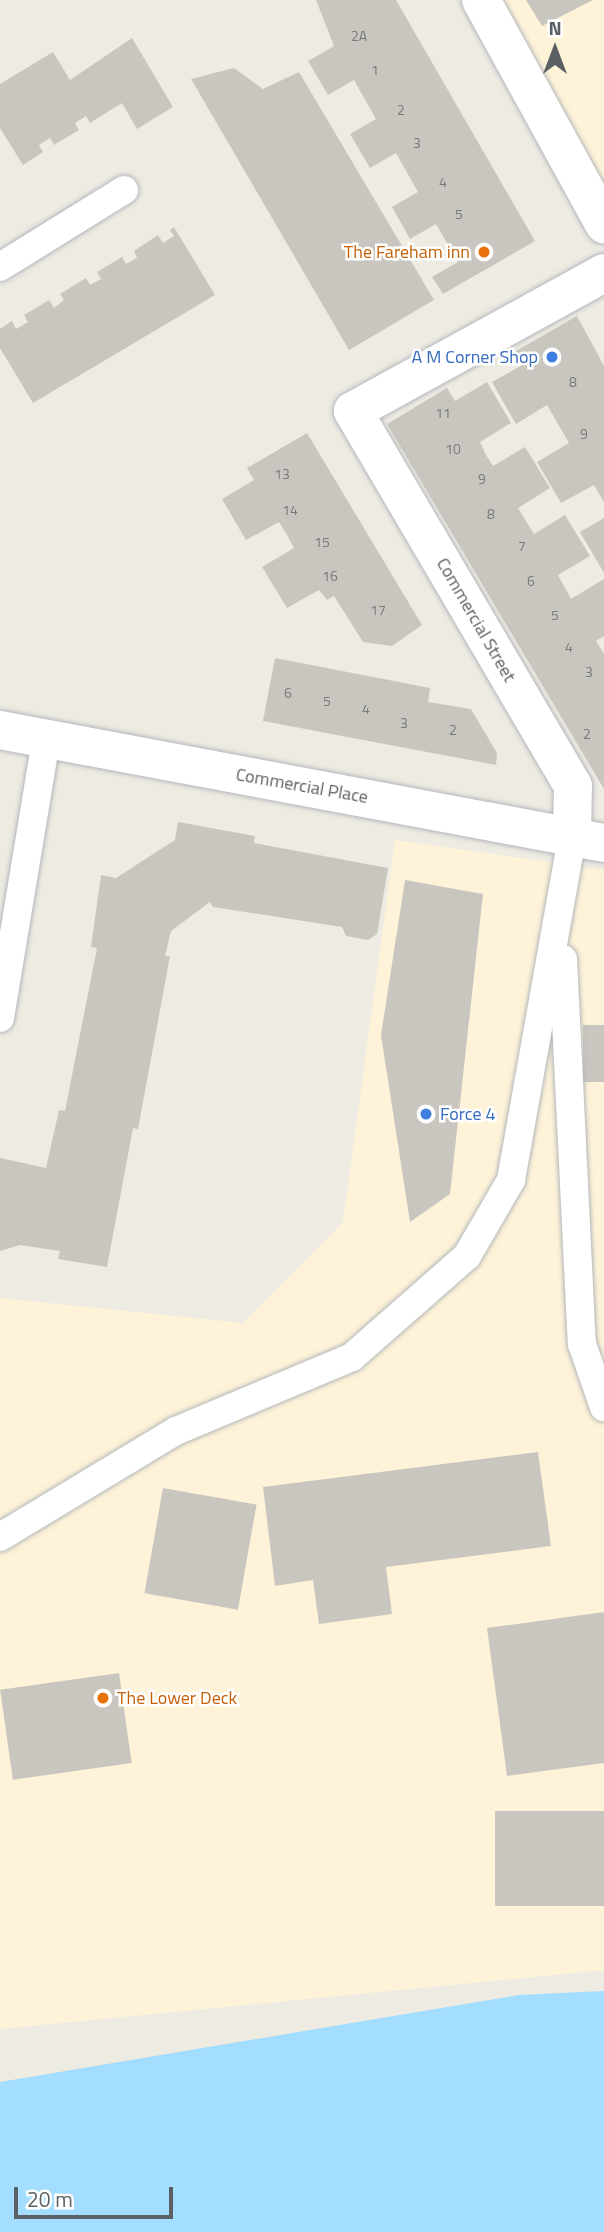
<!DOCTYPE html>
<html>
<head>
<meta charset="utf-8">
<style>
	body { margin:0 }
	#map { position:relative; width:604px; height:2232px; overflow:hidden; background:#eeebe3; font-family:"Titillium Web",sans-serif }
	div>[style] { position:absolute }
	[style*='--x'] { left:calc(var(--x)*1px); top:calc(var(--y)*1px); width:calc(var(--w)*1px); rotate:calc(var(--a)*1deg) }
	.commercial>* { inset:0; background:#fef3d8 }
	.water>* { inset:0; background:#a3ddff }
	.building>* { inset:0; background:#c9c6c0; transform-origin:0 0 }
	.roads { filter:drop-shadow(0 0 2px #b4b7bb) drop-shadow(0 0 2px #b4b7bb) }
	.lane>* { height:28px; margin:-14px; padding:0 14px; transform-origin:14px; border-radius:14px; background:#fff }
	.street>* { height:38px; margin:-19px; padding:0 19px; transform-origin:19px; border-radius:19px; background:#fff }
	.secondary>* { height:38px; margin:-19px; padding:0 19px; transform-origin:19px; border-radius:19px; background:#fff }
	.dots>* { width:19px; height:19px; translate:-50% -50%; box-sizing:border-box; border:4px solid #fff; border-radius:50% }
	span { translate:-50% -50%; white-space:nowrap; text-align:center; line-height:1.15; -webkit-text-stroke:5px #fff; paint-order:stroke }
	.number-label { font-size:14px; color:#767a7b }
	.number-label span { -webkit-text-stroke-width:0 }
	.food-label { font-size:18px; color:#c56008 }
	.right { translate:-100% -50%; text-align:right }
	.left { translate:0 -50%; text-align:left }
	.shop-label { font-size:18px; color:#366cbe }
	.street-label { font-size:18px; color:#5b6064 }
	.north { position:absolute; left:520px; top:14px; width:70px; height:70px; -webkit-text-stroke:5px #fff; paint-order:stroke; rotate:0deg; font-size:19px; font-weight:700; line-height:28px; text-align:center; color:#5b6064 }
	.north::after { content:''; display:block; margin:auto; width:24px; height:32px; background:#5b6064; clip-path:polygon(50% 0,100% 100%,50% 72%,0 100%) }
	.scale { position:absolute; left:14px; top:2187px; width:159px; height:32px; box-sizing:border-box; border:4px solid #5b6064; border-top:0; padding-left:9px; font-size:21px; line-height:24px; white-space:nowrap; color:#5b6064; -webkit-text-stroke:5px #fff; paint-order:stroke }
</style>
</head>
<body>
<div id="map">
	<div class="commercial">
		<i style="clip-path:polygon(465px 0,604px 0,604px 229px)"></i>
		<i style="clip-path:polygon(395px 840px,604px 870px,604px 1970px,0 2029px,0 1298px,243px 1323px,343px 1222px)"></i>
	</div>
	<div class="water">
		<i style="clip-path:polygon(604px 1991px,604px 2232px,0 2232px,0 2082px,519px 1995px)"></i>
	</div>
	<div class="building">
		<i style="clip-path:polygon(316px 0,396px 0,535px 241px,443px 294px,432px 277px,458px 262px,436px 224px,410px 239px,392px 207px,418px 192px,396px 153px,370px 168px,350px 134px,376px 119px,354px 80px,328px 95px,308px 61px,334px 46px)"></i>
		<i style="clip-path:polygon(526px 0,593px 0,542px 26px)"></i>
		<i style="clip-path:polygon(132px 38px,173px 107px,137px 129px,122px 103px,90px 123px,86px 116px,75px 123px,79px 130px,54px 145px,50px 138px,39px 145px,43px 152px,23px 165px,0 128px,0 84px,53px 52px,70px 80px)"></i>
		<i style="clip-path:polygon(234px 68px,263px 89px,299px 72px,434px 300px,349px 350px,191px 79px)"></i>
		<i style="clip-path:polygon(174px 227px,215px 295px,33px 403px,0 348px,0 329px,12px 321px,16px 329px,28px 322px,24px 315px,49px 300px,54px 308px,64px 300px,60px 294px,86px 278px,90px 285px,101px 279px,97px 272px,122px 257px,126px 264px,137px 258px,134px 251px,158px 235px,163px 243px,174px 236px,170px 230px)"></i>
		<i style="clip-path:polygon(577px 316px,604px 366px,604px 502px,594px 485px,561px 503px,537px 462px,569px 443px,547px 405px,516px 424px,492px 382px,524px 364px,516px 351px)"></i>
		<i style="clip-path:polygon(487px 382px,511px 423px,480px 442px,486px 455px,493px 466px,525px 447px,550px 488px,518px 508px,534px 534px,565px 515px,590px 556px,558px 575px,571px 599px,604px 579px,604px 636px,596px 641px,604px 654px,604px 789px,387px 424px,447px 388px,455px 401px)"></i>
		<i style="clip-path:polygon(307px 433px,422px 625px,392px 646px,363px 642px,334px 596px,327px 600px,319px 590px,287px 608px,262px 567px,294px 548px,287px 535px,279px 522px,246px 540px,222px 499px,254px 480px,247px 468px)"></i>
		<i style="clip-path:polygon(604px 518px,604px 573px,580px 532px)"></i>
		<i style="clip-path:polygon(275px 658px,430px 688px,428px 702px,471px 709px,497px 753px,496px 765px,263px 721px)"></i>
		<i style="clip-path:polygon(178px 822px,255px 836px,254px 843px,388px 868px,377px 934px,368px 940px,346px 936px,342px 927px,213px 907px,210px 902px,171px 931px,165px 956px,170px 956px,138px 1129px,133px 1128px,107px 1267px,58px 1259px,60px 1251px,20px 1245px,0 1251px,0 1158px,46px 1168px,59px 1110px,65px 1111px,97px 948px,91px 947px,101px 875px,116px 878px,175px 840px)"></i>
		<i style="clip-path:polygon(405px 880px,483px 894px,450px 1194px,410px 1222px,381px 1035px)"></i>
		<i style="left:604px;top:1025px;width:57px;height:21px;rotate:90deg"></i>
		<i style="clip-path:polygon(538px 1452px,551px 1546px,386px 1567px,392px 1614px,319px 1624px,313px 1580px,275px 1586px,263px 1487px)"></i>
		<i style="left:163px;top:1488px;width:95px;height:107px;rotate:10deg"></i>
		<i style="clip-path:polygon(604px 1612px,604px 1763px,507px 1776px,487px 1628px)"></i>
		<i style="left:119px;top:1673px;width:91px;height:120px;rotate:82deg"></i>
		<i style="left:604px;top:1811px;width:95px;height:109px;rotate:90deg"></i>
	</div>
	<div class="roads">
		<div class="lane">
			<i style="--x:0;--y:267;--w:146;--a:-31.8"></i>
			<i style="--x:563;--y:959;--w:385;--a:87.2"></i>
			<i style="--x:582;--y:1344;--w:67;--a:70.8"></i>
			<i style="--x:0;--y:1018;--w:283;--a:-80.6"></i>
			<i style="--x:0;--y:1537;--w:205;--a:-31.1"></i>
			<i style="--x:176;--y:1431;--w:191;--a:-22.8"></i>
			<i style="--x:352;--y:1357;--w:153;--a:-41.3"></i>
			<i style="--x:467;--y:1256;--w:88;--a:-59.9"></i>
			<i style="--x:511;--y:1180;--w:349;--a:-79.9"></i>
		</div>
		<div class="street">
			<i style="--x:0;--y:730;--w:614;--a:10.6"></i>
			<i style="--x:572;--y:836;--w:50;--a:-88.9"></i>
			<i style="--x:573;--y:786;--w:435;--a:-120.4"></i>
			<i style="--x:353;--y:411;--w:286;--a:-28.8"></i>
		</div>
		<div class="secondary">
			<i style="--x:481;--y:0;--w:256;--a:61.2"></i>
		</div>
	</div>
	<div class="dots">
		<i style="left:484px;top:252px;background:#e8710a"></i>
		<i style="left:552px;top:357px;background:#3f7fe0"></i>
		<i style="left:426px;top:1114px;background:#3f7fe0"></i>
		<i style="left:103px;top:1698px;background:#e8710a"></i>
	</div>
	<div class="number-label">
		<span style="left:359px;top:36px">2A</span>
		<span style="left:375px;top:70px">1</span>
		<span style="left:401px;top:110px">2</span>
		<span style="left:417px;top:143px">3</span>
		<span style="left:443px;top:182px">4</span>
		<span style="left:459px;top:214px">5</span>
		<span style="left:573px;top:382px">8</span>
		<span style="left:443px;top:413px">11</span>
		<span style="left:584px;top:434px">9</span>
		<span style="left:453px;top:449px">10</span>
		<span style="left:282px;top:474px">13</span>
		<span style="left:482px;top:479px">9</span>
		<span style="left:290px;top:510px">14</span>
		<span style="left:491px;top:514px">8</span>
		<span style="left:322px;top:542px">15</span>
		<span style="left:522px;top:546px">7</span>
		<span style="left:330px;top:576px">16</span>
		<span style="left:531px;top:581px">6</span>
		<span style="left:378px;top:610px">17</span>
		<span style="left:555px;top:615px">5</span>
		<span style="left:569px;top:647px">4</span>
		<span style="left:589px;top:672px">3</span>
		<span style="left:288px;top:693px">6</span>
		<span style="left:327px;top:701px">5</span>
		<span style="left:366px;top:709px">4</span>
		<span style="left:404px;top:723px">3</span>
		<span style="left:453px;top:730px">2</span>
		<span style="left:587px;top:734px">2</span>
	</div>
	<div class="food-label">
		<span class="right" style="left:470px;top:252px">The Fareham inn</span>
		<span class="left" style="left:117px;top:1698px">The Lower Deck</span>
	</div>
	<div class="shop-label">
		<span class="right" style="left:538px;top:357px">A M Corner Shop</span>
		<span class="left" style="left:440px;top:1114px">Force 4</span>
	</div>
	<div class="street-label">
		<span style="left:476px;top:620px;rotate:60deg">Commercial Street</span>
		<span style="left:302px;top:786px;rotate:10deg">Commercial Place</span>
	</div>
	<div class="north">N</div>
	<div class="scale">20 m</div>
</div>
</body>
</html>
